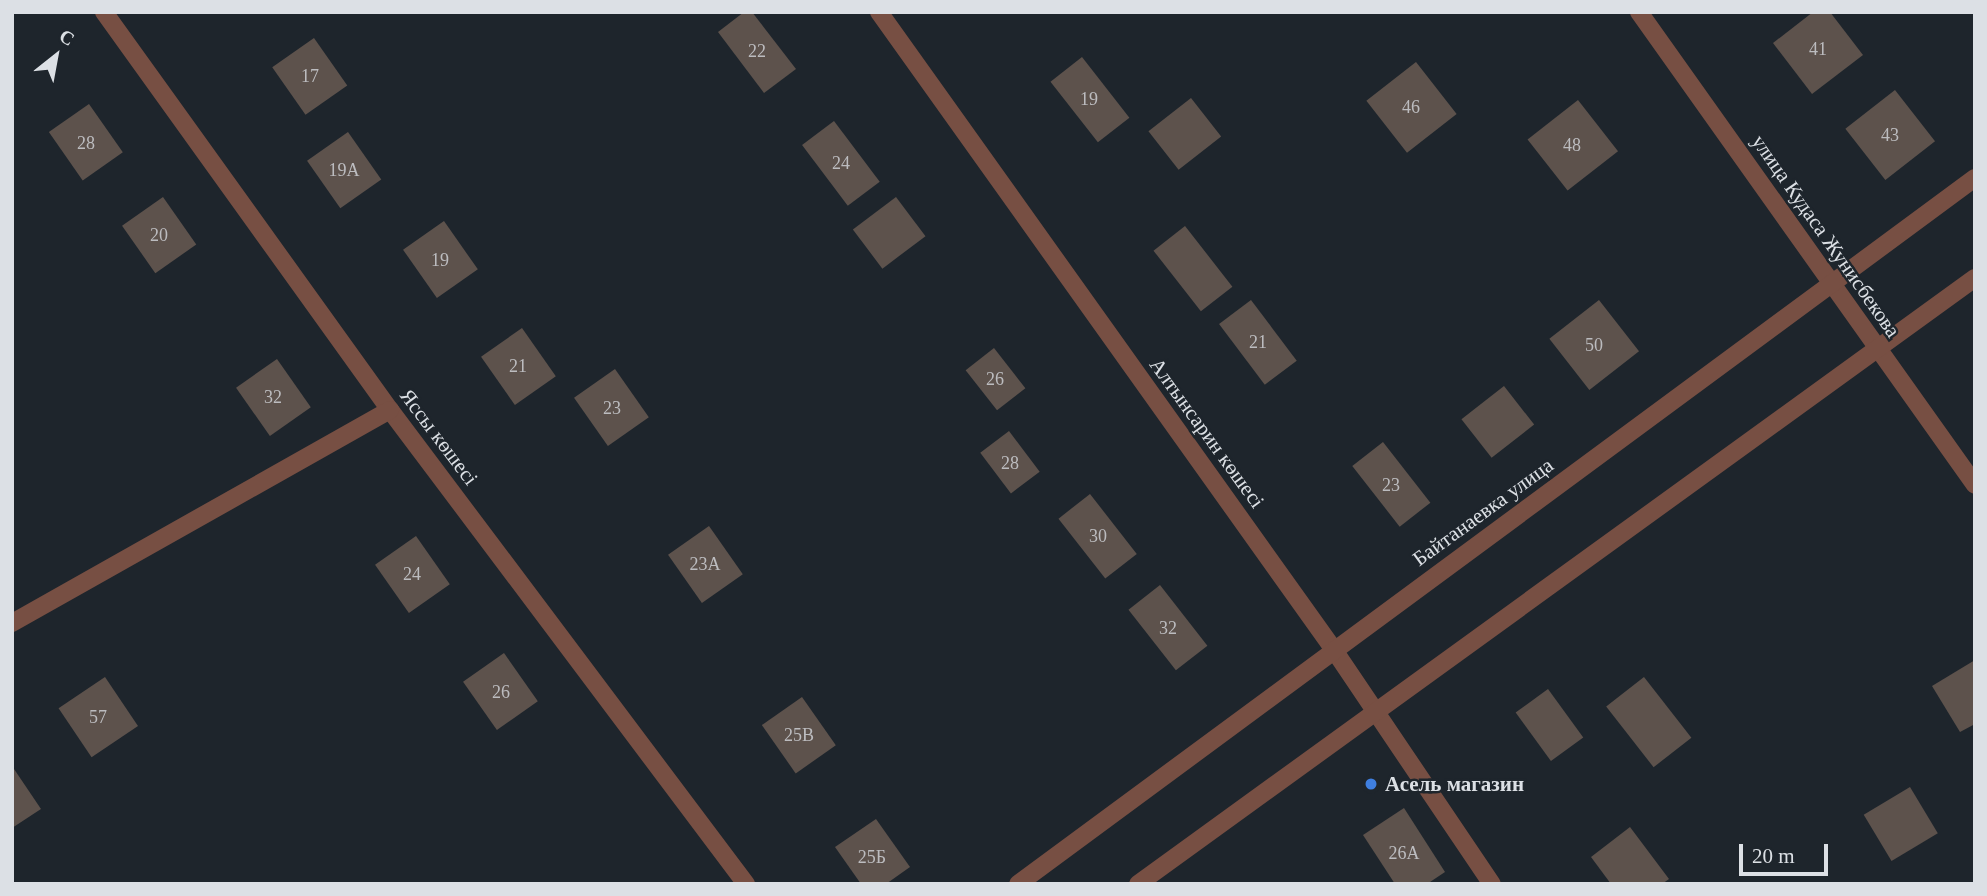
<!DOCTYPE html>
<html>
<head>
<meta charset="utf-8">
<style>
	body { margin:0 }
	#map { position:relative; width:1987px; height:896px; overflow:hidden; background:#1e252c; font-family:"Times New Roman",serif }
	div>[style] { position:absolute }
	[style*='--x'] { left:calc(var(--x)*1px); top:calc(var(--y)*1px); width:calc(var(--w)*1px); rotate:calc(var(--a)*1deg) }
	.building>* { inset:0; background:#5d524c; transform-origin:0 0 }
	.street>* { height:18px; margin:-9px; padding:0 9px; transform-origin:9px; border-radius:9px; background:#774f43 }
	.dots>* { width:19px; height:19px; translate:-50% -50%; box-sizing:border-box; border:4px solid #1e252c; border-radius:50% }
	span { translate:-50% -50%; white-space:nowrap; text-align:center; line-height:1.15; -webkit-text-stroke:5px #1e252c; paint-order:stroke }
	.number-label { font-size:18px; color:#bcbcbf }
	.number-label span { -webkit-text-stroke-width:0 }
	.street-label { font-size:21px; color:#dce0e5 }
	.poi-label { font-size:21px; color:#dce0e5; font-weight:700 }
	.left { translate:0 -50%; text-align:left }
	.frame { position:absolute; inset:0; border:14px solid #dce0e5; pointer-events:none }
	.north { position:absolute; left:21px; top:21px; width:70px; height:70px; -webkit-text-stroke:5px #1e252c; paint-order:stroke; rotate:31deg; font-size:19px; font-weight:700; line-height:28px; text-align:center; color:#dce0e5 }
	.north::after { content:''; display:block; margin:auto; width:24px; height:32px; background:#dce0e5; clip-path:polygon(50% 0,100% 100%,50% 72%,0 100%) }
	.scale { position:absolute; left:1739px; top:844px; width:89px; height:32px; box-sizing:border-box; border:4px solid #dce0e5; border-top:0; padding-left:9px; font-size:21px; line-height:24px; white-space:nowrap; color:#dce0e5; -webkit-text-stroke:5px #1e252c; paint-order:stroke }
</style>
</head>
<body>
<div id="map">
	<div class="building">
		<i style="clip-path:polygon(744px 12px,752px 12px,796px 69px,764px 93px,718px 32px)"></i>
		<i style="clip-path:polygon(1813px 12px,1830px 12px,1863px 55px,1812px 94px,1773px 43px)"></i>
		<i style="left:314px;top:38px;width:58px;height:51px;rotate:55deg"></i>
		<i style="left:1082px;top:57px;width:77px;height:40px;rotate:52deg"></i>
		<i style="left:1416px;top:62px;width:66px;height:63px;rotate:52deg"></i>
		<i style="left:1895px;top:90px;width:65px;height:63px;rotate:52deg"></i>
		<i style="left:1191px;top:98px;width:49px;height:54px;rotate:52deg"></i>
		<i style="left:1578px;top:100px;width:65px;height:64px;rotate:52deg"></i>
		<i style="left:89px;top:104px;width:59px;height:49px;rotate:55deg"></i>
		<i style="left:834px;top:121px;width:76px;height:40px;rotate:53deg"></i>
		<i style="left:348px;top:132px;width:58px;height:50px;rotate:55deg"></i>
		<i style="left:163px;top:197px;width:58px;height:50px;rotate:55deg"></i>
		<i style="left:896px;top:197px;width:49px;height:54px;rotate:53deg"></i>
		<i style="left:444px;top:221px;width:59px;height:50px;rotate:55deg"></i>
		<i style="left:1185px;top:226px;width:77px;height:40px;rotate:52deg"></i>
		<i style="left:1251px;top:300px;width:76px;height:40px;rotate:53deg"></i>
		<i style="left:1599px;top:300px;width:65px;height:63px;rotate:52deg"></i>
		<i style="left:522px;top:328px;width:59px;height:50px;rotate:55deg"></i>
		<i style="left:994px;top:348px;width:51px;height:36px;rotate:52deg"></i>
		<i style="left:277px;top:359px;width:59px;height:50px;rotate:55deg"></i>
		<i style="left:615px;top:369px;width:59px;height:50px;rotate:55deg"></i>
		<i style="left:1504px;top:386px;width:49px;height:54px;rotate:52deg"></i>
		<i style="left:1009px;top:431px;width:51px;height:36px;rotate:53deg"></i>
		<i style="left:1383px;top:442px;width:77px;height:39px;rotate:52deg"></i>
		<i style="left:1090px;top:494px;width:76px;height:40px;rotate:52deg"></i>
		<i style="left:709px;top:526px;width:59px;height:50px;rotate:55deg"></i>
		<i style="left:416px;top:536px;width:59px;height:50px;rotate:55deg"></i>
		<i style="left:1160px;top:585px;width:77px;height:40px;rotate:52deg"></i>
		<i style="left:504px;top:653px;width:59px;height:50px;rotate:55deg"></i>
		<i style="clip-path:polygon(1975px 660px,1975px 724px,1960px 732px,1932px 686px)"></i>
		<i style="left:105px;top:677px;width:59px;height:56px;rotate:56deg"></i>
		<i style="left:1644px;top:677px;width:77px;height:48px;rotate:52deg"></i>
		<i style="left:1548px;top:689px;width:60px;height:40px;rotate:54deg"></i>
		<i style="left:802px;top:697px;width:59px;height:49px;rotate:55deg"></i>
		<i style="clip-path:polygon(12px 766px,41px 809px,12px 828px)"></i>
		<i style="left:1910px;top:787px;width:54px;height:54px;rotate:59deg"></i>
		<i style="clip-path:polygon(1404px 808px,1445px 872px,1427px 884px,1395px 884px,1363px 835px)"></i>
		<i style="clip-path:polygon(876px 819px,910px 867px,886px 884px,861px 884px,835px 847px)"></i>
		<i style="clip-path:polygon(1630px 827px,1669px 879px,1662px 884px,1611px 884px,1591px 857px)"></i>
	</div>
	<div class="street">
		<i style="--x:104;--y:12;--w:490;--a:54.3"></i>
		<i style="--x:390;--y:410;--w:593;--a:53.09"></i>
		<i style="--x:879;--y:12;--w:784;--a:54.5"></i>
		<i style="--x:1334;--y:650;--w:282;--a:56"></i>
		<i style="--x:1639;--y:12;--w:580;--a:54.61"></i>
		<i style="--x:12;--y:623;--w:434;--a:-29.4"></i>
		<i style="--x:1018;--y:884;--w:1189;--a:-36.42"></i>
		<i style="--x:1138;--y:884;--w:1033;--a:-35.91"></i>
	</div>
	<div class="dots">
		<i style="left:1371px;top:784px;background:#3f7fe0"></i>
	</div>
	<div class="number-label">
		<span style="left:1818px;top:49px">41</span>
		<span style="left:757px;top:51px">22</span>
		<span style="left:310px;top:76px">17</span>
		<span style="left:1089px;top:99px">19</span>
		<span style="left:1411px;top:107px">46</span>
		<span style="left:1890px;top:135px">43</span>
		<span style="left:86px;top:143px">28</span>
		<span style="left:1572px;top:145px">48</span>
		<span style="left:841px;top:163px">24</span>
		<span style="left:344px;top:170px">19A</span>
		<span style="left:159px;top:235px">20</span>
		<span style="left:440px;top:260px">19</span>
		<span style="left:1258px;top:342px">21</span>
		<span style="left:1594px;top:345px">50</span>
		<span style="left:518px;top:366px">21</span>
		<span style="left:995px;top:379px">26</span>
		<span style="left:273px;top:397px">32</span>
		<span style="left:612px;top:408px">23</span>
		<span style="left:1010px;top:463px">28</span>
		<span style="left:1391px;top:485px">23</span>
		<span style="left:1098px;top:536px">30</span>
		<span style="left:705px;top:564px">23A</span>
		<span style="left:412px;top:574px">24</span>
		<span style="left:1168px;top:628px">32</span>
		<span style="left:501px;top:692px">26</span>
		<span style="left:98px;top:717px">57</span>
		<span style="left:799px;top:735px">25B</span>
		<span style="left:1404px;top:853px">26A</span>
		<span style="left:872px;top:857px">25Б</span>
	</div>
	<div class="street-label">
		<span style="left:1826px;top:236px;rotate:55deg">улица Кудаса Жунисбекова</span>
		<span style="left:1207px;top:433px;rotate:54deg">Алтынсарин көшесі</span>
		<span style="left:439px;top:437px;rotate:53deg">Яссы көшесі</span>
		<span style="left:1483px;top:512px;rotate:-36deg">Байтанаевка улица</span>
	</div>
	<div class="poi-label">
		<span class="left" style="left:1385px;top:784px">Асель магазин</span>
	</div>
	<div class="frame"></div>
	<div class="north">С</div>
	<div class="scale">20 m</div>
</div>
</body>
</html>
